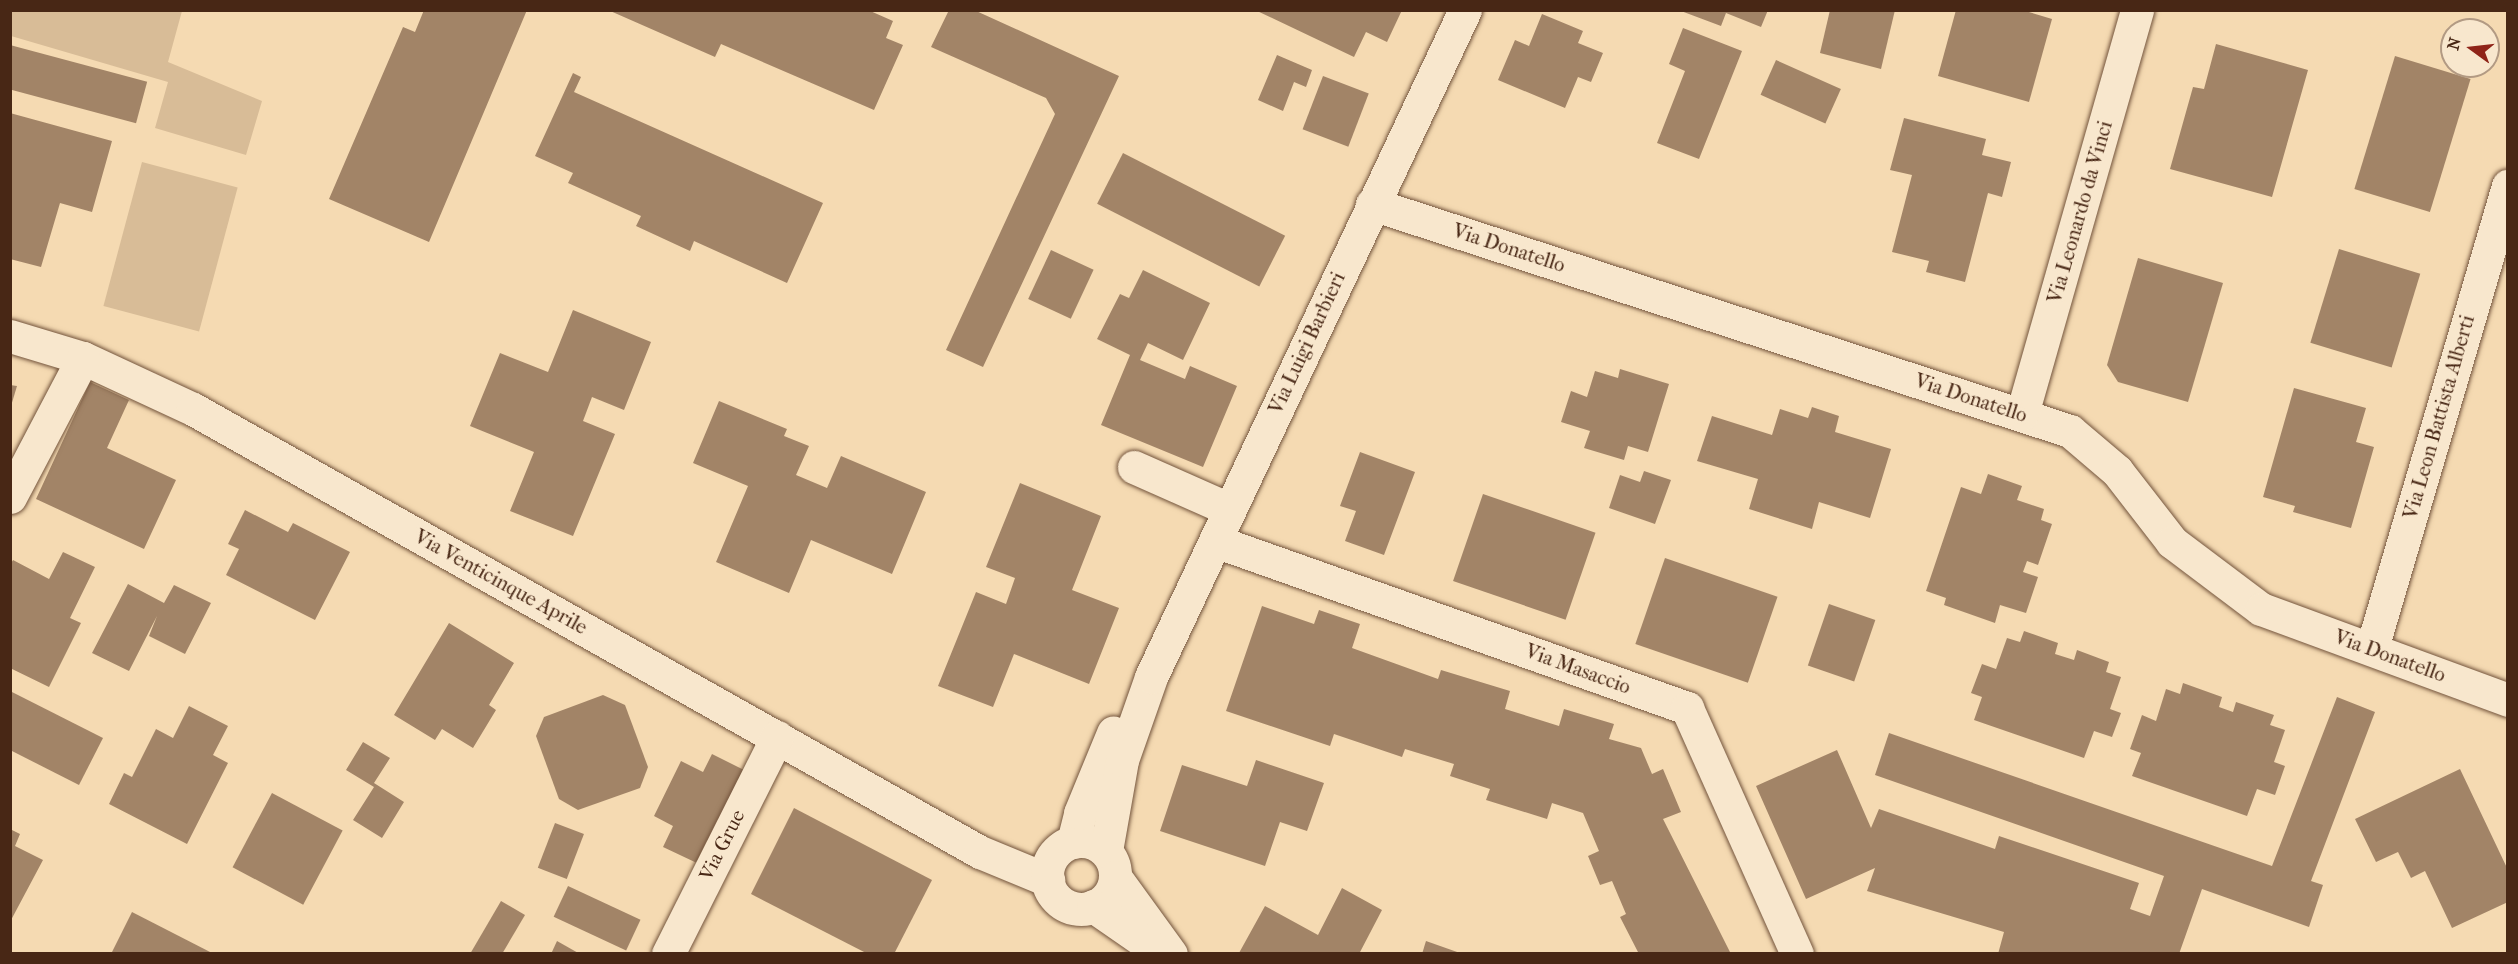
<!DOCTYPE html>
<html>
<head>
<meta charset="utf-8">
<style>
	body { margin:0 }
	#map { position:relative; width:2518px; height:964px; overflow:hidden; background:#f5dab2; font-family:"IM FELL French Canon",serif }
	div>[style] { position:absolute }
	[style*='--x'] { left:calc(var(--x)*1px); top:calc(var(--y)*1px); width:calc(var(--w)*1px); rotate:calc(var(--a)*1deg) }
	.green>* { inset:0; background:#d8bc97; transform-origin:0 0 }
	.building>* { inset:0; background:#a28467; transform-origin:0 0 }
	.roads { filter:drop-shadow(0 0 2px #73543c) drop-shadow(0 0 2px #73543c) }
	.minor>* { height:33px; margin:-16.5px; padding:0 16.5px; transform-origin:16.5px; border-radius:16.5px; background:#f8e7cd }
	.minor>.ring { margin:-16.5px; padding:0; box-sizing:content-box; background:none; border:33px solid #f8e7cd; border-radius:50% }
	span { translate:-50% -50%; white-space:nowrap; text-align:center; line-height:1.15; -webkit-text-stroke:6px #f8e7cd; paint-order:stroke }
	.street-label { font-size:20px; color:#482715 }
	.frame { position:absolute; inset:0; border:12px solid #482715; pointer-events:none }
	.north { position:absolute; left:2440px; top:18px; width:60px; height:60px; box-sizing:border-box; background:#f8e7cd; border:2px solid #b29a83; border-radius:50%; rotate:285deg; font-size:16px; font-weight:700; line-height:24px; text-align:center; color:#482715 }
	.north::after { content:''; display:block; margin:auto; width:21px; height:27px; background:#8f2418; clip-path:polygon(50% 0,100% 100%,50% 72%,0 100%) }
</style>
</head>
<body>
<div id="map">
	<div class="green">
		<i style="clip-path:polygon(10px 11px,182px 11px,168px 62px,262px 101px,246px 155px,155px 128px,168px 82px,11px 36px)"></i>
		<i style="left:142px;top:162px;width:99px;height:149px;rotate:15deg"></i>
	</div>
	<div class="building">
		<i style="clip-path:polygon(424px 10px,527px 10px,429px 242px,329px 199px,403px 27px,415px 32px)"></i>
		<i style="clip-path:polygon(608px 10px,868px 10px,893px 21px,886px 38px,903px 45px,874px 110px,721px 44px,715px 57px)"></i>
		<i style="clip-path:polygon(949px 10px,974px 10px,1119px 76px,983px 367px,946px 350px,1055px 114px,1046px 98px,931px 47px)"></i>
		<i style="clip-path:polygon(1255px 10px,1402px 10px,1387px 42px,1366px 32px,1354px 57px)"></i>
		<i style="clip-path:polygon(1768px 10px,1761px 27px,1726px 13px,1721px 26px,1681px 11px)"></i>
		<i style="clip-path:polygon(1830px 10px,1895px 10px,1881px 69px,1820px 53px)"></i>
		<i style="clip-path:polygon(1956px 10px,2022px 10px,2052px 19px,2029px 102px,1938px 76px)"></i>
		<i style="clip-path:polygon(1542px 14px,1583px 31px,1578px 43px,1603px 53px,1591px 82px,1578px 77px,1565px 108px,1498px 80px,1515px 40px,1529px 46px)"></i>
		<i style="clip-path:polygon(1683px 28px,1742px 51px,1699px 159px,1657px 143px,1685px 71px,1669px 64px)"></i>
		<i style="clip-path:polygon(2216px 44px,2308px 70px,2272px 197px,2170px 169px,2193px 87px,2204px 89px)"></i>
		<i style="left:10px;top:45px;width:142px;height:43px;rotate:15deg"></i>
		<i style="clip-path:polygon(1277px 55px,1312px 70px,1306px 87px,1294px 82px,1283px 111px,1258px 100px)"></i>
		<i style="left:2395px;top:56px;width:79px;height:139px;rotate:17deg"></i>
		<i style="left:1776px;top:60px;width:71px;height:38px;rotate:24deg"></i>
		<i style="clip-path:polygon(573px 73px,581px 77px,574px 92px,823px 203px,787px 283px,694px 241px,690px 251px,636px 226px,641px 216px,568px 183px,573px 173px,535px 156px)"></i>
		<i style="left:1323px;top:76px;width:49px;height:57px;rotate:21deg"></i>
		<i style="clip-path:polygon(10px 113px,112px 141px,92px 212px,60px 203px,41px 267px,10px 259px)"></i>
		<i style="clip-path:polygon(1904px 118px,1986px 139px,1982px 155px,2011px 162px,2002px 197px,1988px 193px,1965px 282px,1926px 272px,1929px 261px,1892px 252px,1912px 175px,1890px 170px)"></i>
		<i style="left:1123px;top:153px;width:182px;height:57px;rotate:27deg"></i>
		<i style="left:2339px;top:249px;width:85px;height:98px;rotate:17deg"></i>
		<i style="left:1051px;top:250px;width:47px;height:54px;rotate:25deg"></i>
		<i style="clip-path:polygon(2138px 258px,2223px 283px,2188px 402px,2118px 382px,2107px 365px)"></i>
		<i style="clip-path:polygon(1143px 270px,1210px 303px,1183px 360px,1148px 343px,1140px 360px,1185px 379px,1190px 366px,1237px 386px,1203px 467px,1101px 425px,1130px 355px,1097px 339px,1120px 294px,1129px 298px)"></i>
		<i style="clip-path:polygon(573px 310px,651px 342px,624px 410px,592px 397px,583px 421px,615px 434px,573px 536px,510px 511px,534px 452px,470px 426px,500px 353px,548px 372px)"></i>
		<i style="clip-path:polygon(1620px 369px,1669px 384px,1648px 452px,1628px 446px,1624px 460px,1584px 448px,1590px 431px,1561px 422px,1571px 391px,1587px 397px,1595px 371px,1618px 378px)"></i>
		<i style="clip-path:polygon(90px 382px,129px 400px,107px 448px,176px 480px,144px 549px,36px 499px)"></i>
		<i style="clip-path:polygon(10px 385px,17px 386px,11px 406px,10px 405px)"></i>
		<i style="clip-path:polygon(2294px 388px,2366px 408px,2356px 442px,2374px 447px,2351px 528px,2293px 512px,2295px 506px,2263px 497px)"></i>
		<i style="clip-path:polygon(719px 401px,787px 429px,784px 436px,809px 446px,796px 475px,827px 488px,841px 456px,926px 492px,892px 574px,811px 540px,789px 593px,716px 562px,748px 486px,693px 463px)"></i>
		<i style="clip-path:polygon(1812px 407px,1839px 416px,1835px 432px,1891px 449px,1870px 518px,1819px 502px,1812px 529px,1749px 509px,1758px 479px,1697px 461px,1712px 416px,1772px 435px,1780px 409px,1808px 418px)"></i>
		<i style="clip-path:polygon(1360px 452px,1415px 472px,1384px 555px,1345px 541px,1356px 511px,1340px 506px)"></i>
		<i style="clip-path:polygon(1644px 471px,1671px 480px,1655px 524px,1609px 508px,1620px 475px,1640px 482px)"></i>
		<i style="clip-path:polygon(1988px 474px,2022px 486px,2017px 500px,2044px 509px,2041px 520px,2052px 524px,2038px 565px,2027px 561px,2023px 572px,2038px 577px,2026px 613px,2000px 605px,1995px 623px,1944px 605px,1946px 598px,1926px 591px,1961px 487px,1981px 494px)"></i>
		<i style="clip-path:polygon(1020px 483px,1101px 516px,1072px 590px,1119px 608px,1089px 684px,1014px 654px,993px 707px,938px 686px,976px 592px,1006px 604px,1015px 578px,986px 567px)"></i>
		<i style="left:1483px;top:494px;width:119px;height:92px;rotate:19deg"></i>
		<i style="clip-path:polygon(245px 510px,288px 532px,293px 523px,350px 552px,315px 620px,226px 575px,239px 549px,228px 544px)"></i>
		<i style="clip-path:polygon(63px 552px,95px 567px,70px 618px,81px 623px,49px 687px,10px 668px,10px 565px,13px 560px,49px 579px)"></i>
		<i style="left:1665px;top:558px;width:119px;height:91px;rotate:19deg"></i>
		<i style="clip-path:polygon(128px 584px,164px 603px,174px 585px,211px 603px,185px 654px,149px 636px,157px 616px,129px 671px,92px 653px)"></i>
		<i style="left:1829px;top:604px;width:49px;height:65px;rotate:19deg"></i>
		<i style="clip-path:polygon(1262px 606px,1314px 624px,1319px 610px,1360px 624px,1352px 648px,1438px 679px,1441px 670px,1510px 691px,1505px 709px,1559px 726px,1564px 709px,1614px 724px,1609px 739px,1641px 748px,1652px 774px,1663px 769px,1681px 812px,1663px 819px,1731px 954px,1639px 954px,1620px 917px,1626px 914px,1612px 881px,1600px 885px,1588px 856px,1599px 851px,1583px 813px,1552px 803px,1547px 819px,1486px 800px,1490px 789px,1450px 776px,1454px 764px,1405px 749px,1402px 757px,1334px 734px,1330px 746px,1226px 711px)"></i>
		<i style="clip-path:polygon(449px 623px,514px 663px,489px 705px,496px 710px,473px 748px,442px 729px,435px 740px,394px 715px)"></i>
		<i style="clip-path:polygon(2024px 631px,2058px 643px,2055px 654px,2074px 660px,2077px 650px,2109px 662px,2106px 672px,2121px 677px,2110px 709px,2121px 713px,2112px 737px,2094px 731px,2084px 758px,1974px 720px,1982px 697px,1971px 693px,1982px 664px,1996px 669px,2007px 638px,2020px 642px)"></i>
		<i style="clip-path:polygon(2183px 683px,2222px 697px,2219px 707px,2233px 712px,2236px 702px,2274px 715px,2270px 725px,2285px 730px,2274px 762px,2285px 766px,2275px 795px,2257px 789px,2247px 816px,2132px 776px,2141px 753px,2130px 749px,2142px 715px,2156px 721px,2166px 689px,2180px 694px)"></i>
		<i style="clip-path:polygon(10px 691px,103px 738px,79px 785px,10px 750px)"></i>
		<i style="clip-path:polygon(603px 695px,625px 705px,648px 767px,640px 788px,578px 810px,559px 799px,536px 736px,544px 717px)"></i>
		<i style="clip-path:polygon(2337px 697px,2375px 712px,2311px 881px,2323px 885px,2309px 927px,2202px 889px,2179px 954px,1998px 954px,2004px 932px,1867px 891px,1875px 868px,1806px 899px,1756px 786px,1837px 750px,1871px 828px,1879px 809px,1995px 849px,1999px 836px,2139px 883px,2130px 909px,2150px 916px,2164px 876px,1875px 775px,1889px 733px,2272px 866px)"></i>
		<i style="clip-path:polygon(189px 706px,228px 726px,213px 755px,228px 763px,187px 844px,109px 804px,124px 773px,132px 777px,156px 729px,173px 738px)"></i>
		<i style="clip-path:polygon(363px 742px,390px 758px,374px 783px,404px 802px,382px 838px,353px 820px,374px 787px,346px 770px)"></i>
		<i style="clip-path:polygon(712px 754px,746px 771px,699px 864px,663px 847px,673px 826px,654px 816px,681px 761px,703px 772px)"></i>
		<i style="clip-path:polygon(1256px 760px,1324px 783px,1307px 831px,1280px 822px,1265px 866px,1160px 831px,1182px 765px,1247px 786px)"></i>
		<i style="clip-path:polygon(2460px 769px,2508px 870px,2508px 902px,2452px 928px,2425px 871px,2411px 878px,2398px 852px,2376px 862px,2355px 819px)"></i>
		<i style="left:272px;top:793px;width:80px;height:84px;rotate:28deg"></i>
		<i style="clip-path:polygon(794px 808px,932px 880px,894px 954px,868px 954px,751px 894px)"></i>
		<i style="left:555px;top:823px;width:31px;height:48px;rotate:21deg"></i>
		<i style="clip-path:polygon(10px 829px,20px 834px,15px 846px,43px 860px,10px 922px)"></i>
		<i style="left:568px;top:886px;width:80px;height:34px;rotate:25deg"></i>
		<i style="clip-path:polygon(1342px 888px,1382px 910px,1359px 954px,1239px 953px,1265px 906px,1318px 935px)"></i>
		<i style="clip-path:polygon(501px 901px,525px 915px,502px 954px,470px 954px)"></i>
		<i style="clip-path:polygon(132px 912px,214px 954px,111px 954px)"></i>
		<i style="clip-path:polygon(557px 941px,580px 954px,551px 954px)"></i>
		<i style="clip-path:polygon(1426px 941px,1460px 953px,1460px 954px,1422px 954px)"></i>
	</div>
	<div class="roads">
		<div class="minor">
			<i style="--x:1372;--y:204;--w:734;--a:18.02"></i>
			<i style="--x:2070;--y:431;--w:62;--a:40.4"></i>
			<i style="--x:2117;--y:471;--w:90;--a:52.2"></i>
			<i style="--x:2172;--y:542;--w:111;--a:37"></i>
			<i style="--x:2261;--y:609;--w:263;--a:20.2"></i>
			<i style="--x:10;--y:336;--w:76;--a:16.8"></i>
			<i style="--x:83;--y:358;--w:121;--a:24.9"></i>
			<i style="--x:193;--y:409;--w:903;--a:29.38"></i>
			<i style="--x:980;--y:852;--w:74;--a:22.4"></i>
			<i style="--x:2022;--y:414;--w:420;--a:-74.1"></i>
			<i style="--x:1134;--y:467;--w:104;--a:23.9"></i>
			<i style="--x:10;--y:497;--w:157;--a:-62.3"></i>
			<i style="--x:1215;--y:541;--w:501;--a:19.48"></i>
			<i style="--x:1687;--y:708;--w:269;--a:65.9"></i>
			<i style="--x:2372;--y:648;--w:482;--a:-73.6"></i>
			<i class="ring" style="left:1047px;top:841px;width:35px;height:35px"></i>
			<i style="--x:1073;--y:842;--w:30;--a:-76"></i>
			<i style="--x:1080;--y:813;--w:87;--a:-67.6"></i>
			<i style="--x:1106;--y:851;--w:92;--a:-80"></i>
			<i style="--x:1122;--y:760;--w:88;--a:-70.7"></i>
			<i style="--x:1151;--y:677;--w:737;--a:-64.79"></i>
			<i style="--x:1115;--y:877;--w:95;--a:54"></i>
			<i style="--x:1093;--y:906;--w:83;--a:34.7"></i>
			<i style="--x:668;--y:954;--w:243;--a:-63.3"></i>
		</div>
	</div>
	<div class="street-label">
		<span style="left:2080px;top:212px;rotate:-74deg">Via Leonardo da Vinci</span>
		<span style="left:1509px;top:248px;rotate:18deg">Via Donatello</span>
		<span style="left:1307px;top:343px;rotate:-65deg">Via Luigi Barbieri</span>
		<span style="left:1971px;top:398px;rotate:18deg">Via Donatello</span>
		<span style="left:2439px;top:417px;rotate:-74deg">Via Leon Battista Alberti</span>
		<span style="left:501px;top:582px;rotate:29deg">Via Venticinque Aprile</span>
		<span style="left:2390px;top:656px;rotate:20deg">Via Donatello</span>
		<span style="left:1578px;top:669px;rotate:20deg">Via Masaccio</span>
		<span style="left:722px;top:845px;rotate:-63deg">Via Grue</span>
	</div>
	<div class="frame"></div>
	<div class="north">N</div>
</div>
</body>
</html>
